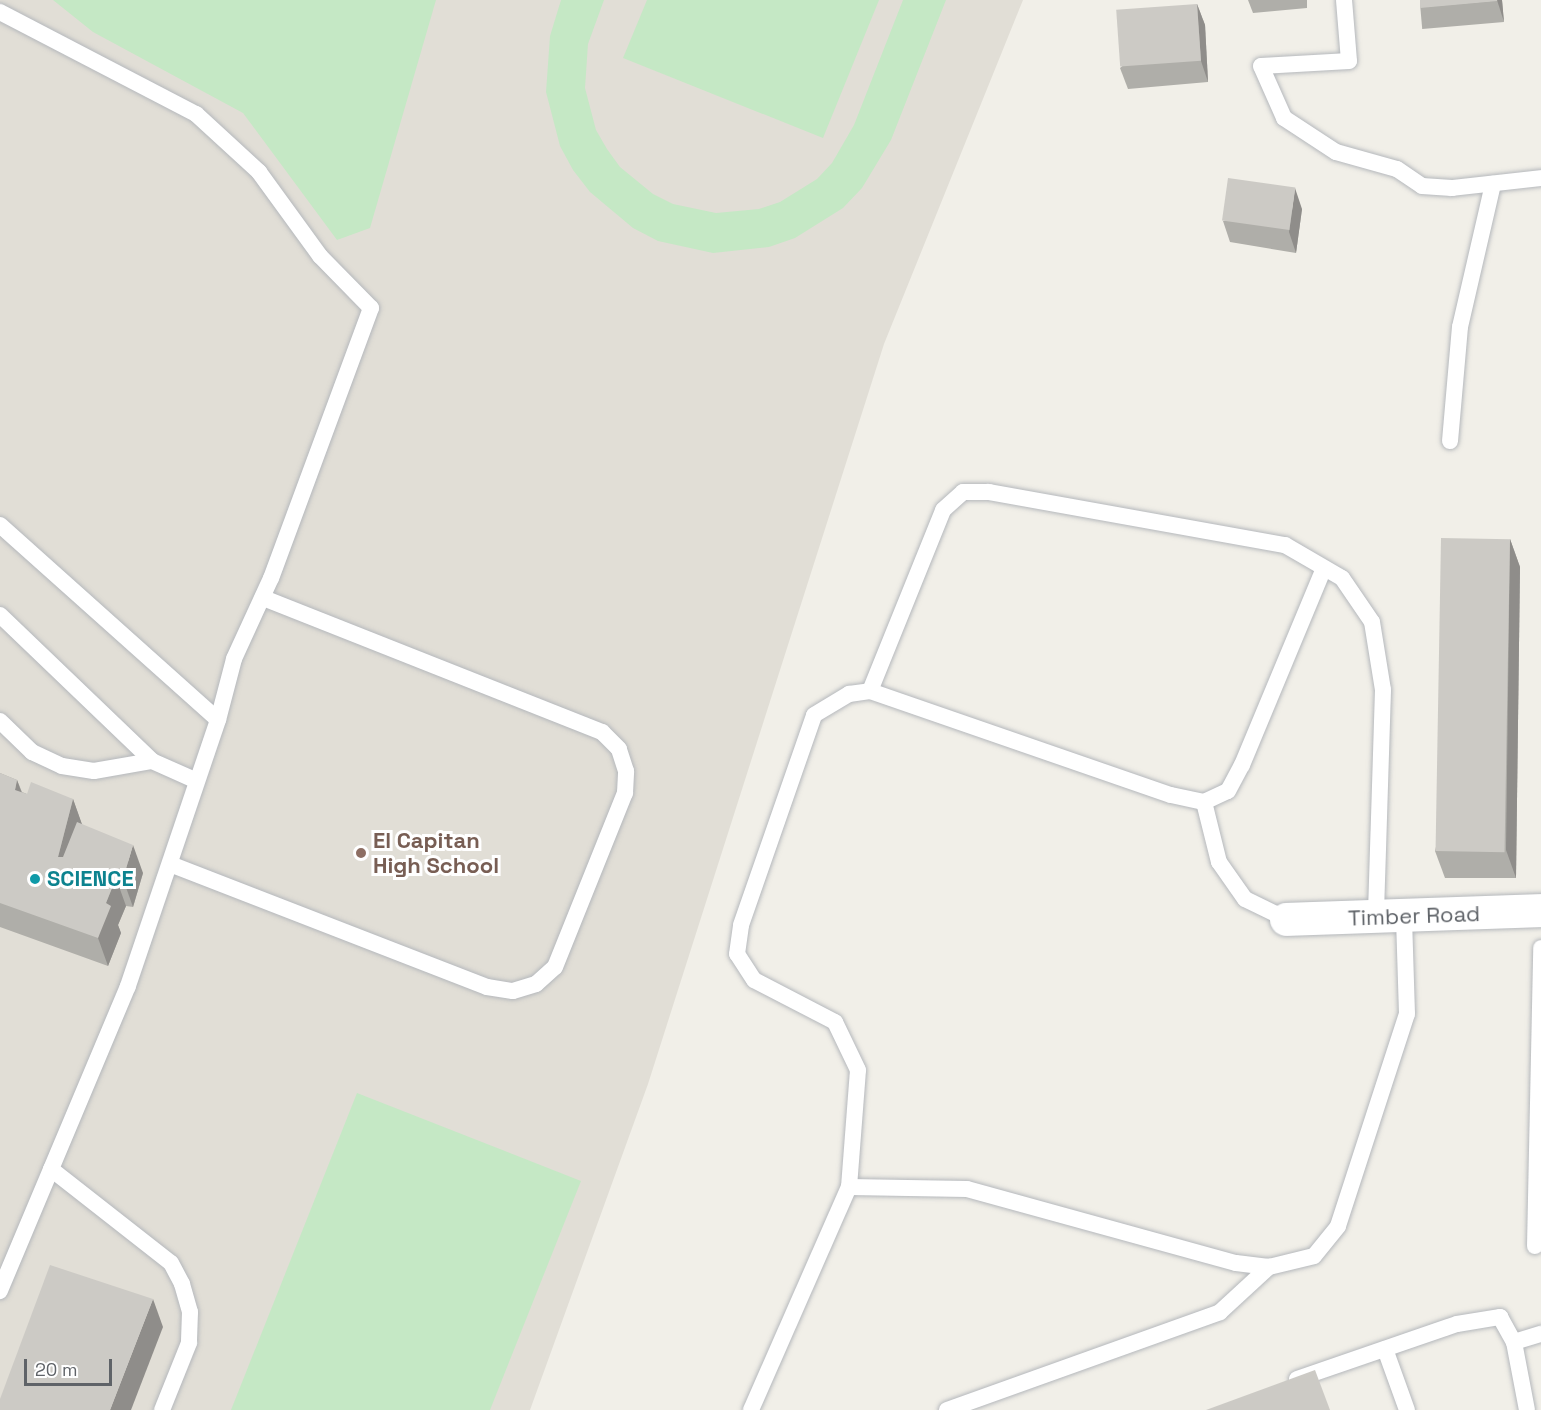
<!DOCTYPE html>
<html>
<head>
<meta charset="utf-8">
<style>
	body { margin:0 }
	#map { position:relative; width:1541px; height:1410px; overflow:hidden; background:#f1efe8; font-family:"Space Grotesk",sans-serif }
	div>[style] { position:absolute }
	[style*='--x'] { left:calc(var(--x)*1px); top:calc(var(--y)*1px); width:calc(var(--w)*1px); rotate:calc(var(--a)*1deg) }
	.education>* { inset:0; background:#e1ded6 }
	.green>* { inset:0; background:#c5e8c5 }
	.roads { filter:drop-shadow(0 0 2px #b5b8bc) drop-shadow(0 0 2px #b5b8bc) }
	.lane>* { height:16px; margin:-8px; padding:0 8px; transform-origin:8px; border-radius:8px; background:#fff }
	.street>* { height:33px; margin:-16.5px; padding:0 16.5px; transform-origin:16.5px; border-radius:16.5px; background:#fff }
	.wall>* { inset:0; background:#afaea9; transform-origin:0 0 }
	.shaded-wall>* { inset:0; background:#8f8d8a }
	.building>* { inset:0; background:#cccac5; transform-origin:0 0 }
	.dots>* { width:16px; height:16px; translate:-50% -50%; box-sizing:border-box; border:3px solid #fff; border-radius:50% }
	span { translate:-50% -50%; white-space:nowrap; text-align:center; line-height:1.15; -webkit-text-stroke:6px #fff; paint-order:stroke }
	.education-label { font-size:22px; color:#785e54; font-weight:700 }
	.left { translate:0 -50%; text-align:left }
	.culture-label { font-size:22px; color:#0d838f; font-weight:700 }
	.street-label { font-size:22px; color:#5f6368 }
	.scale { position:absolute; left:24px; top:1359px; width:88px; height:27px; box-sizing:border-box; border:3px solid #5f6368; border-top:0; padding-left:8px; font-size:18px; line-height:21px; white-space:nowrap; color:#5f6368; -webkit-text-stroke:4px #fff; paint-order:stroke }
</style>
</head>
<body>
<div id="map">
	<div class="education">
		<i style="clip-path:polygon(0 0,1023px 0,884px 344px,648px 1084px,530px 1410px,0 1410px)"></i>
	</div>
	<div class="green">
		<i style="clip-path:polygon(53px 0,436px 0,370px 228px,337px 240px,243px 113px,93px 32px)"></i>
		<i style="clip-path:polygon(561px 0,604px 0,588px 44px,585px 88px,596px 130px,607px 149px,620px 167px,653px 194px,673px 204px,716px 213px,759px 209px,780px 202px,817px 179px,832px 163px,854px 125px,903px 0,946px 0,891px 140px,862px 188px,843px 208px,795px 238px,769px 247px,713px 253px,658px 241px,633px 228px,590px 192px,573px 170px,560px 146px,546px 92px,550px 36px)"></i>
		<i style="clip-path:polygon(647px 0,879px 0,823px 138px,623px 58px)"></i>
		<i style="clip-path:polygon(357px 1093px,581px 1181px,490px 1410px,231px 1410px)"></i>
	</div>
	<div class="roads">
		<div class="lane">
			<i style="--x:1344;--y:0;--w:61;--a:85.3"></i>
			<i style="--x:1349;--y:61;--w:88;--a:176.7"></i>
			<i style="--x:1261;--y:66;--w:57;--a:66.1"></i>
			<i style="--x:1284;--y:118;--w:62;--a:33.2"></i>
			<i style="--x:1336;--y:152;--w:63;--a:15.6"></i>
			<i style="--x:1397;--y:169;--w:30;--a:34"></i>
			<i style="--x:1422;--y:186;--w:30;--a:4"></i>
			<i style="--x:1452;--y:188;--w:90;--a:-6.4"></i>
			<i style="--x:0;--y:12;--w:221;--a:27.5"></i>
			<i style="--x:196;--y:114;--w:86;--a:42.6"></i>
			<i style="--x:259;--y:172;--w:104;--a:54"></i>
			<i style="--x:320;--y:256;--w:73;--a:45.6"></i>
			<i style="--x:371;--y:308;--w:288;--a:110.3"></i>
			<i style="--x:271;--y:578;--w:89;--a:114.6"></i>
			<i style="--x:234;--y:659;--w:63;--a:104.7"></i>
			<i style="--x:218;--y:720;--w:281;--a:108.7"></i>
			<i style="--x:128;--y:986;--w:331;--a:112.8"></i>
			<i style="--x:1450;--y:441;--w:114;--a:-85"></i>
			<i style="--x:1460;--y:327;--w:147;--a:-77"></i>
			<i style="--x:0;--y:525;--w:292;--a:41.8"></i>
			<i style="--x:0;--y:615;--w:211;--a:43.8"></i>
			<i style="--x:152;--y:761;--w:49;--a:24"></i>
			<i style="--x:870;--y:691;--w:318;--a:19.1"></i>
			<i style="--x:1171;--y:795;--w:34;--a:12"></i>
			<i style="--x:1204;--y:802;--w:26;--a:-25"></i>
			<i style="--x:1228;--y:791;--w:30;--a:-62"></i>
			<i style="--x:1242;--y:765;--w:213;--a:-67.4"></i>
			<i style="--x:0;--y:721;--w:45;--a:44.1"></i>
			<i style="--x:32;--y:752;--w:33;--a:25"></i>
			<i style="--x:62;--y:766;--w:32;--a:9"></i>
			<i style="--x:94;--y:771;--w:59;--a:-9.8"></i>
			<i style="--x:1204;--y:802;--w:62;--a:76"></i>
			<i style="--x:1219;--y:862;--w:45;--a:54.9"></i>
			<i style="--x:1245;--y:899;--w:46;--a:26"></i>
			<i style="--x:170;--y:864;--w:340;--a:21.2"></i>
			<i style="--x:487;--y:987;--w:26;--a:9"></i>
			<i style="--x:513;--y:991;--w:24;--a:-17"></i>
			<i style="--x:536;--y:984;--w:25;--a:-42"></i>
			<i style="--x:555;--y:967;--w:188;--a:-68.1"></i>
			<i style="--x:625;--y:793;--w:22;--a:-87"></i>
			<i style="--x:626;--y:771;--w:23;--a:-108"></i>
			<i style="--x:619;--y:749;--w:24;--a:-135"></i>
			<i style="--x:602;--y:732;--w:365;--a:-158.4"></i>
			<i style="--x:51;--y:1169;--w:152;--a:38.1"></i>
			<i style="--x:171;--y:1263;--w:24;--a:62"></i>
			<i style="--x:182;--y:1284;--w:29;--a:74"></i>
			<i style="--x:190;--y:1312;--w:31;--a:92"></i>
			<i style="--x:189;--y:1343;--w:72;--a:111.9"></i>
			<i style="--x:849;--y:1187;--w:117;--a:-85.6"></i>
			<i style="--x:858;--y:1070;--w:53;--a:-115.6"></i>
			<i style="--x:835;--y:1022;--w:91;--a:-152.6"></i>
			<i style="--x:754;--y:980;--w:31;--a:-123"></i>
			<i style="--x:737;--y:954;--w:29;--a:-82"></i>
			<i style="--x:741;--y:925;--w:222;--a:-70.8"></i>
			<i style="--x:814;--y:715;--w:41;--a:-31"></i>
			<i style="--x:849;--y:694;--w:21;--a:-8"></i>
			<i style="--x:870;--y:691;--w:195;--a:-68"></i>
			<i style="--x:943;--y:510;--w:27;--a:-42"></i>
			<i style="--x:963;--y:492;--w:26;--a:0"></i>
			<i style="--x:989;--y:492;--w:301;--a:10.2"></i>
			<i style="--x:1285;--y:545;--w:66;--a:30.1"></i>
			<i style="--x:1342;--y:578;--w:53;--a:55.7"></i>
			<i style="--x:1372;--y:622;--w:69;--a:80.8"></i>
			<i style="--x:1383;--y:690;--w:229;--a:91.8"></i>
			<i style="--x:1535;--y:1246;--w:298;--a:-88.8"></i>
			<i style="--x:1514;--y:1342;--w:28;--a:-17"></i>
			<i style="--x:1385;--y:1349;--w:65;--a:70.2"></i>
			<i style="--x:1297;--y:1379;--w:169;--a:-19"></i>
			<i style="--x:1457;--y:1324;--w:44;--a:-9.2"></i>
			<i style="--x:1500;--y:1317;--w:29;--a:61"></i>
			<i style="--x:1514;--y:1342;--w:69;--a:79.2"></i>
			<i style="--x:751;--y:1410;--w:244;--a:-66.3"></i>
			<i style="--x:849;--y:1187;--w:118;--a:1"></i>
			<i style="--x:967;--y:1189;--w:279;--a:15.4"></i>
			<i style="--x:1236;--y:1263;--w:33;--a:7"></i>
			<i style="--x:1269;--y:1267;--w:46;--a:-13.7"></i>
			<i style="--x:1314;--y:1256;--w:38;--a:-51"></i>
			<i style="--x:1338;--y:1226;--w:223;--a:-72"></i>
			<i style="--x:1407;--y:1014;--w:97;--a:-91.8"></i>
			<i style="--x:947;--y:1410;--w:290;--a:-19.7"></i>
			<i style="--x:1220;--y:1312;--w:67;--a:-42.6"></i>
		</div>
		<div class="street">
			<i style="--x:1286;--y:919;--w:255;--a:-2"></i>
		</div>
	</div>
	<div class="wall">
		<i style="clip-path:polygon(1248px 0,1307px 0,1307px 8px,1253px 13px)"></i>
		<i style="left:1502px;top:0;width:22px;height:82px;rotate:85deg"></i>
		<i style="clip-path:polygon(1197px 4px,1205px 25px,1208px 82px,1128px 89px,1120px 68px)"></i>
		<i style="clip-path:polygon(1302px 209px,1296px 253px,1230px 242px,1223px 221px)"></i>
		<i style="clip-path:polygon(1510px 539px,1520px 567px,1516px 878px,1445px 878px,1435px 851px)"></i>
		<i style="clip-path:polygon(0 773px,17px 780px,22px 792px,27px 794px,73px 799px,82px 825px,143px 873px,133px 907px,126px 906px,118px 925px,121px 933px,108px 966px,0 927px)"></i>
	</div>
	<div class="shaded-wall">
		<i style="clip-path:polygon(1497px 0,1502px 0,1504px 22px)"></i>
		<i style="clip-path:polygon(1197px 4px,1205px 25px,1208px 82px,1201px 61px)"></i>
		<i style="clip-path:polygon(1295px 188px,1302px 209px,1296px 253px,1289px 232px)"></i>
		<i style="clip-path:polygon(1510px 539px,1520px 567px,1516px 878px,1506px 850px)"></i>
		<i style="clip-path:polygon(17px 780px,27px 807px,15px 790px)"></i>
		<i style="clip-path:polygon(73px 799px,83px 827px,68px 885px,58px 857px)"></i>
		<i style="clip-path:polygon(133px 845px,143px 873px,133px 907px,123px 879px)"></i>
		<i style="clip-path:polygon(116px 878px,126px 906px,118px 925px,121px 933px,108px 966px,98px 938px,106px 903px)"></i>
		<i style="clip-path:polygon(153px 1299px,163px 1327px,131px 1410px,110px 1410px)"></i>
	</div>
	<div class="building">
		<i style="clip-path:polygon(1420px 0,1497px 0,1497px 1px,1420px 8px)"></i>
		<i style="left:1197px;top:4px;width:57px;height:81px;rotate:86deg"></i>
		<i style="left:1228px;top:178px;width:68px;height:43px;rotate:8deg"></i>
		<i style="left:1441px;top:538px;width:69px;height:313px;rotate:1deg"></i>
		<i style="clip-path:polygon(0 773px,17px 780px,15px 790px,27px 794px,31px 782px,73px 799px,58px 857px,63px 857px,77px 822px,133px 845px,123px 879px,116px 878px,106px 903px,111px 906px,98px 938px,0 903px)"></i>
		<i style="clip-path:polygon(50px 1265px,153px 1299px,110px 1410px,0 1410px,0 1399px)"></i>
		<i style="clip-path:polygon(1315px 1370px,1330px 1410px,1206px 1410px)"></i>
	</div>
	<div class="dots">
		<i style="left:361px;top:853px;background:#8d6e63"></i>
		<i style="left:35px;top:879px;background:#0f9aa8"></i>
	</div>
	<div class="education-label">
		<span class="left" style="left:373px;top:853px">El Capitan<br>High School</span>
	</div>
	<div class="culture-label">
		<span class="left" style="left:47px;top:879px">SCIENCE</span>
	</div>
	<div class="street-label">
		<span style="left:1414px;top:916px;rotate:-2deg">Timber Road</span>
	</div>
	<div class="scale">20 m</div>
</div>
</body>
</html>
